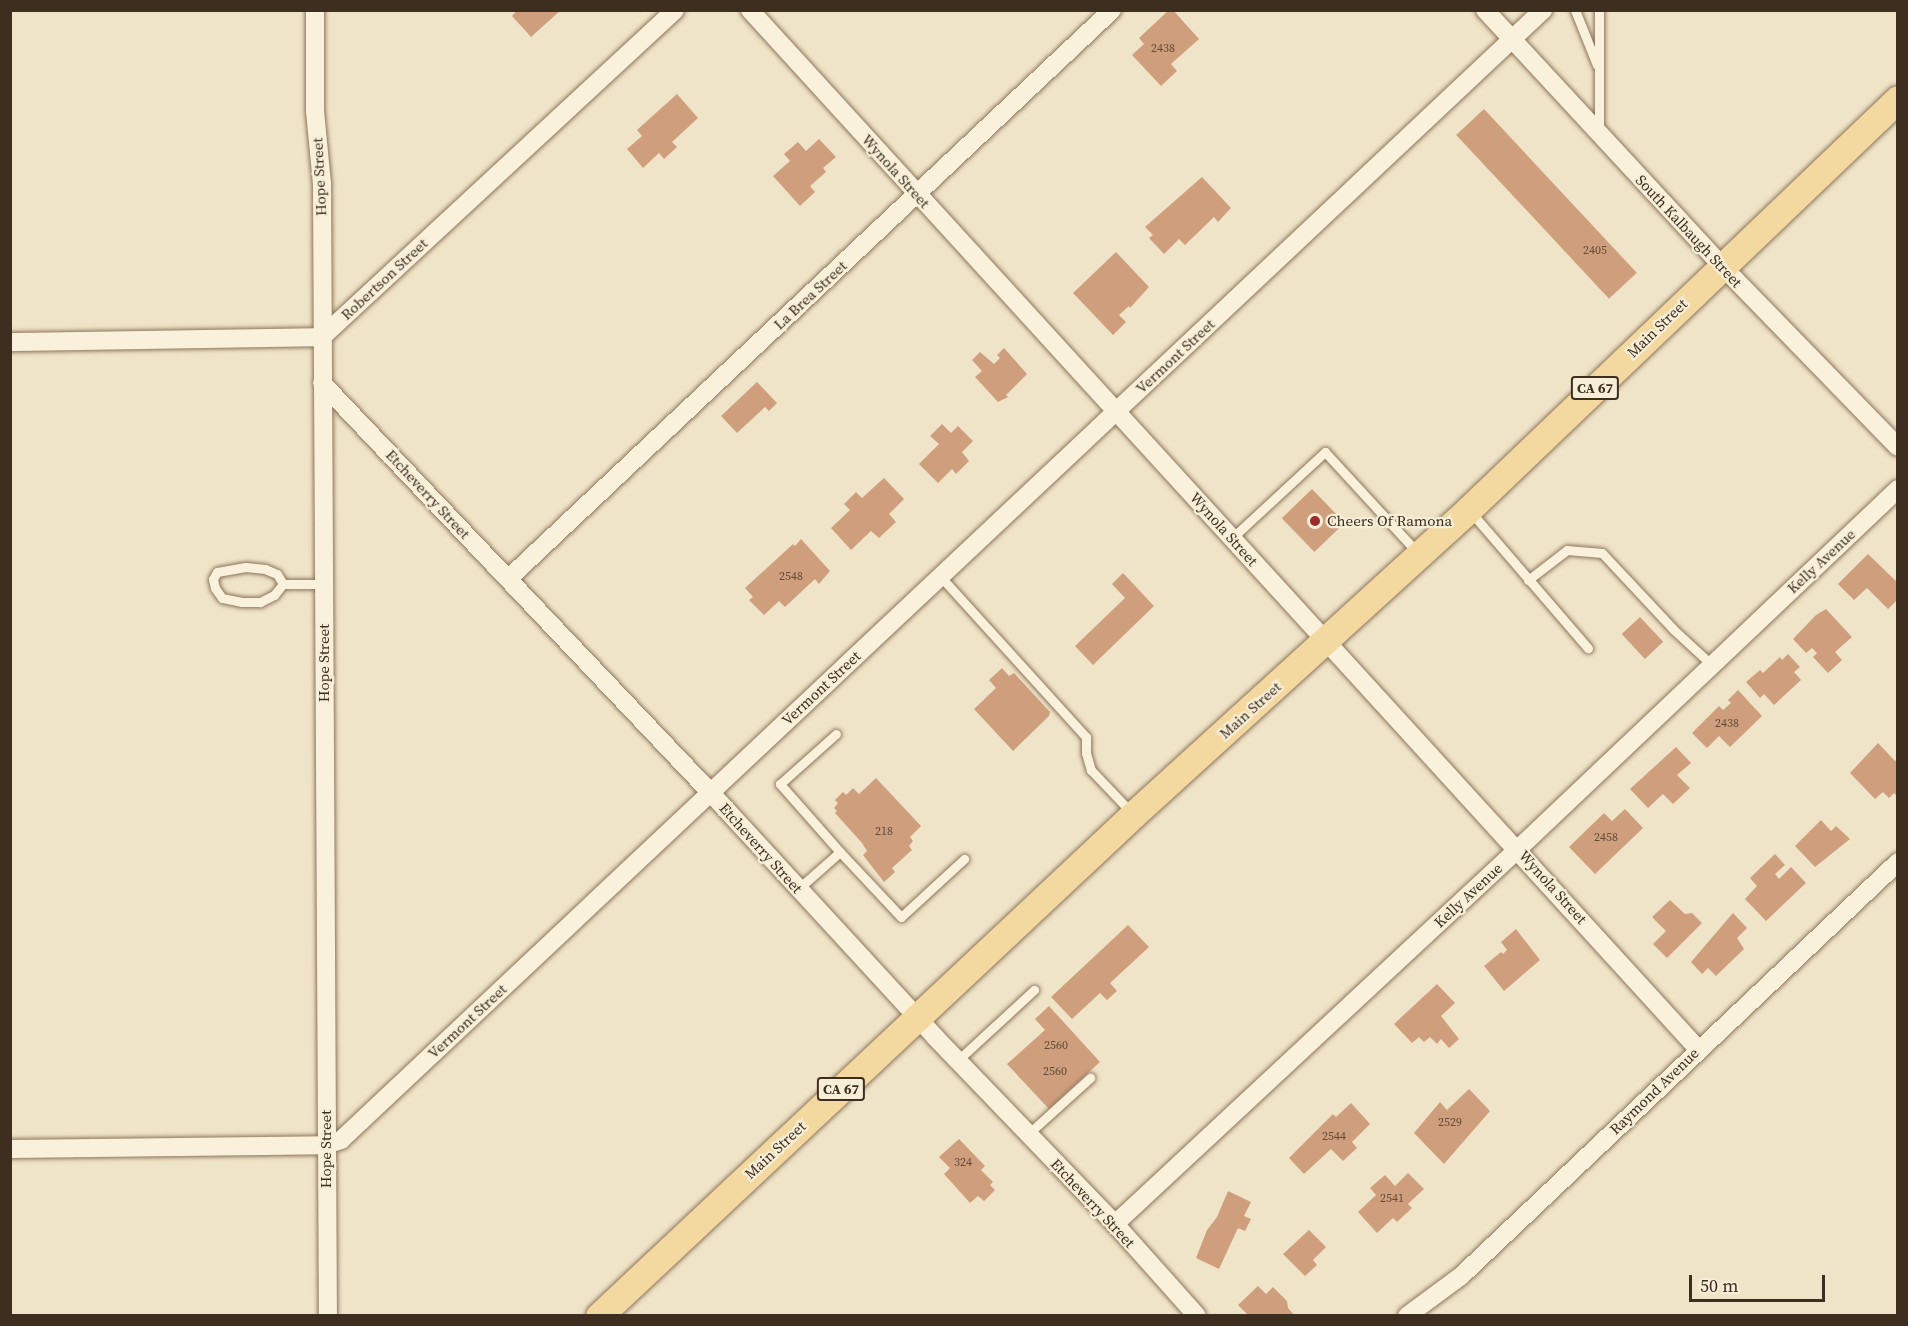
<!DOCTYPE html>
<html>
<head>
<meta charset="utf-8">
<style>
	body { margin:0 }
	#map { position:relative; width:1908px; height:1326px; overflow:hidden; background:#f0e4c8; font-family:"Source Serif 4",serif }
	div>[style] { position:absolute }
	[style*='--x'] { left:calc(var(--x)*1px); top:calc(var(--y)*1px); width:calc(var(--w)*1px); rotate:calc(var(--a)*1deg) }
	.building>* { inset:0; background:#cf9f7d; transform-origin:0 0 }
	.roads { filter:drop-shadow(0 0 2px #8d765c) drop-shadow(0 0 2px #8d765c) }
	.lane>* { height:9px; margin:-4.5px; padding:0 4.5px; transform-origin:4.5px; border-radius:4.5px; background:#faf1dc }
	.street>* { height:18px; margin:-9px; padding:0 9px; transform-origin:9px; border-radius:9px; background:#faf1dc }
	.primary>* { height:27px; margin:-13.5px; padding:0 13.5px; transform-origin:13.5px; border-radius:13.5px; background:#f3d9a0 }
	.dots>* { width:16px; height:16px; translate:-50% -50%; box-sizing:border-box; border:3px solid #f7eed8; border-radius:50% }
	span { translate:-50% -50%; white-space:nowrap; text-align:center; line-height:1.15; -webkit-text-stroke:4.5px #f7eed8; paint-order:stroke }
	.number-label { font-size:12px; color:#624a37 }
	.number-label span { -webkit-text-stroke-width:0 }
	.shield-label span { padding:2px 4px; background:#f7eed8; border:2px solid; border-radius:4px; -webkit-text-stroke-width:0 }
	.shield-label { font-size:14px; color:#3d2e20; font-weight:700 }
	.street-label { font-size:15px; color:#3d2e20 }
	.poi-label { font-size:15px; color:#3d2e20 }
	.left { translate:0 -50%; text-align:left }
	.frame { position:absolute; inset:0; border:12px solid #3d2e20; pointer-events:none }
	.scale { position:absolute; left:1689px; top:1275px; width:136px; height:27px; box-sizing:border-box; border:3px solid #3d2e20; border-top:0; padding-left:8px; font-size:18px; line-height:21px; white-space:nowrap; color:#3d2e20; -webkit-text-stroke:4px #f7eed8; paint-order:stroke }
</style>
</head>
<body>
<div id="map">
	<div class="building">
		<i style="clip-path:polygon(517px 10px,561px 10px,531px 37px,512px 16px)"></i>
		<i style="clip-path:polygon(1169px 10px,1173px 10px,1199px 39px,1171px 64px,1177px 71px,1161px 86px,1132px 55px,1144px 44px,1139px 38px)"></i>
		<i style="clip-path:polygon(677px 94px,698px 118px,672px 142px,677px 147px,664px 159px,659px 153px,643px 168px,627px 149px,642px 136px,637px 130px)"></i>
		<i style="left:1484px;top:109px;width:224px;height:38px;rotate:47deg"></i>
		<i style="clip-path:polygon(819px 139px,836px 157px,823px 168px,826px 172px,810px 186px,815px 192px,800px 206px,773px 176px,790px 161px,784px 154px,798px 142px,806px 151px)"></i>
		<i style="clip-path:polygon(1202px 177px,1231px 208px,1218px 222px,1214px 217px,1185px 245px,1179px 239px,1164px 254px,1149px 238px,1153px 235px,1145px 227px)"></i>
		<i style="clip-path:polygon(1116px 252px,1149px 287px,1130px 308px,1129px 306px,1119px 315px,1126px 322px,1113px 335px,1073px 293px)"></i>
		<i style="clip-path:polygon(1004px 348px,1027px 374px,1006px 395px,1008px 397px,998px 402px,975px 377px,982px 371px,972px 360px,980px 352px,994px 364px,1000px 358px,997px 355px)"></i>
		<i style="clip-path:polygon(757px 382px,777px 403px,769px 411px,765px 407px,737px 433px,721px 416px)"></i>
		<i style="clip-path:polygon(942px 424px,951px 433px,958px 426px,973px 441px,962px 452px,969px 461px,956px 474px,952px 469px,938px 483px,919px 464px,939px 444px,930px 436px)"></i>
		<i style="clip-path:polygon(884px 478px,904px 499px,889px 514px,896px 522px,879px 538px,871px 531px,851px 550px,831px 528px,850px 510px,844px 504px,856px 492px,862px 498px)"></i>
		<i style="left:1312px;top:489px;width:47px;height:42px;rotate:46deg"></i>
		<i style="clip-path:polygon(801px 539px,830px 571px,819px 584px,815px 579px,785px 607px,779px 601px,764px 615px,749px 600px,753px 597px,745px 588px,793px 544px,795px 546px)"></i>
		<i style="clip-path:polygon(1868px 554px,1898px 583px,1898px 599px,1888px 609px,1867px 588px,1854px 600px,1838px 584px)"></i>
		<i style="clip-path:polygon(1123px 573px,1154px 606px,1093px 665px,1075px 646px,1125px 598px,1112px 584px)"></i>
		<i style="clip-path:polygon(1826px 609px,1852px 637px,1835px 652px,1842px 660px,1828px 673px,1813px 657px,1817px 653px,1812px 648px,1806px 653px,1793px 639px,1816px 615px)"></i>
		<i style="left:1640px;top:617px;width:34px;height:25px;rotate:47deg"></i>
		<i style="clip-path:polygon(1788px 654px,1800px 667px,1794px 672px,1801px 680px,1774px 705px,1764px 694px,1760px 698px,1746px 682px,1760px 670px,1763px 673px,1780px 657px,1782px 660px)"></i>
		<i style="clip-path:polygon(1002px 668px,1009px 676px,1014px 673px,1050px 712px,1049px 716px,1013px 751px,974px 709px,996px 688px,989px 680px)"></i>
		<i style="clip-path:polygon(1738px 690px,1762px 716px,1730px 747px,1719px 736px,1707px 748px,1692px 733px,1719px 706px,1723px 710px,1731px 703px,1728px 700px)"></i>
		<i style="clip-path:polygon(1878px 743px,1895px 761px,1898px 759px,1898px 797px,1894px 793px,1889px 798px,1883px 792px,1875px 799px,1850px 773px)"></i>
		<i style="clip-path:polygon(1676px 747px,1691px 763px,1677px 775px,1690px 788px,1673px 804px,1663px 794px,1648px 808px,1630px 789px)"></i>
		<i style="clip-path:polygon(876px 778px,921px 826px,910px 837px,913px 841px,909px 846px,912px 850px,892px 868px,895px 872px,884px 882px,863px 855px,867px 851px,862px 843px,835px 813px,837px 811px,834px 808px,838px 803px,835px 800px,843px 792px,846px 795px,853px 788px,859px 794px)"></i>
		<i style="clip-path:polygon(1625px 809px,1643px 828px,1595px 874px,1569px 847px,1604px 813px,1612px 821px)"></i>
		<i style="clip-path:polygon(1821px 820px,1831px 831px,1836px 826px,1850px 839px,1815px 867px,1795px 846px)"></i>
		<i style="clip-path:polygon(1775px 854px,1785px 865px,1775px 874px,1779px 879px,1791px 867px,1806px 883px,1766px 921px,1745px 899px,1757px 886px,1750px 878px)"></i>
		<i style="clip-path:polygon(1670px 900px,1685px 914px,1692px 913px,1702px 923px,1667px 958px,1653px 944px,1666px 931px,1652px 917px)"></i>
		<i style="clip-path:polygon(1733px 913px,1747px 928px,1737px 938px,1744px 949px,1716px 976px,1708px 968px,1702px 974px,1691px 962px)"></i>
		<i style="clip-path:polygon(1128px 925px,1149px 947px,1110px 983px,1117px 991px,1107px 1000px,1100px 993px,1072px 1019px,1051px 997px)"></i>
		<i style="clip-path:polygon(1516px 929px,1540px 960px,1504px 991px,1484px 966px,1501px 952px,1503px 954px,1507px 950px,1501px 942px)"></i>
		<i style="clip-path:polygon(1437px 984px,1455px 1003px,1441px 1016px,1459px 1039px,1449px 1048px,1441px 1039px,1437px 1044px,1430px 1037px,1424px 1042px,1419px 1037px,1412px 1043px,1394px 1024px)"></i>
		<i style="clip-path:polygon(1049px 1006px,1100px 1062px,1049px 1109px,1007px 1064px,1045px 1030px,1035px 1019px)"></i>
		<i style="clip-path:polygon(1469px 1089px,1490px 1111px,1444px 1164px,1414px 1133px,1440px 1102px,1447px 1110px)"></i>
		<i style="clip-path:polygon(1351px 1103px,1370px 1124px,1352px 1142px,1357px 1148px,1343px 1161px,1331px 1149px,1304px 1174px,1289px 1158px,1333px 1114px,1336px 1117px)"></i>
		<i style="clip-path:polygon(959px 1139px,985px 1166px,981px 1170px,993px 1182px,990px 1185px,995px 1190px,984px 1201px,978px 1196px,970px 1203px,944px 1174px,950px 1168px,939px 1157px)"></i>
		<i style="clip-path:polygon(1408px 1173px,1424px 1189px,1408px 1204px,1412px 1208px,1397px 1222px,1393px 1218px,1377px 1233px,1358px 1212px,1376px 1195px,1370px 1188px,1385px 1175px,1395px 1186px)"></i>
		<i style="clip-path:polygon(1228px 1191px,1251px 1202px,1244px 1216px,1251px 1219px,1245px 1231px,1238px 1228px,1219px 1269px,1196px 1258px,1207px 1230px,1217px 1217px)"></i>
		<i style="clip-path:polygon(1309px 1230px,1326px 1247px,1313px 1260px,1317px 1265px,1305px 1276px,1283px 1254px)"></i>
		<i style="clip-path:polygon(1258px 1286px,1266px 1294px,1273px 1287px,1287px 1301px,1288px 1308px,1295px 1316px,1249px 1316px,1238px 1305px)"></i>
	</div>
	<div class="roads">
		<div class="lane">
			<i style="--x:1575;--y:10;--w:59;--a:68.2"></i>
			<i style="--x:1599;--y:10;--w:122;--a:90"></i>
			<i style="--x:1470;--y:511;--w:181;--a:49.3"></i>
			<i style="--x:1232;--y:538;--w:127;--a:-42.8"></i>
			<i style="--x:1325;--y:452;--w:137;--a:47.4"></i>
			<i style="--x:940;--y:576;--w:217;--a:47.8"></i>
			<i style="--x:1086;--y:737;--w:16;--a:90"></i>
			<i style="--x:1086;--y:753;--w:18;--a:74"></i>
			<i style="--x:1091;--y:770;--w:58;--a:46.4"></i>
			<i style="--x:1528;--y:580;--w:49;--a:-37.6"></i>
			<i style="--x:1567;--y:550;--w:35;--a:5"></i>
			<i style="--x:1602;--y:553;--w:105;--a:46.9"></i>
			<i style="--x:1674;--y:630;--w:52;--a:42.6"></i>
			<i style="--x:283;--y:584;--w:14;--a:129"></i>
			<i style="--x:274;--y:595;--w:16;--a:153"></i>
			<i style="--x:260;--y:602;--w:18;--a:180"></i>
			<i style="--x:242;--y:602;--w:20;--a:-169"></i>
			<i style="--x:222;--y:598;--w:12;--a:-125"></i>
			<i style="--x:215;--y:588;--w:9;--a:-103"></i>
			<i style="--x:213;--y:579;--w:8;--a:-60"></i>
			<i style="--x:217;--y:572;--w:29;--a:-10"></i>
			<i style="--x:246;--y:567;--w:19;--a:6"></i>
			<i style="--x:265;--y:569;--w:13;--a:23"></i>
			<i style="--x:277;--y:574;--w:12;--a:59"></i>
			<i style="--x:283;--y:584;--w:40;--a:0"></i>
			<i style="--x:840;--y:852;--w:89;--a:46.8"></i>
			<i style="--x:901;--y:917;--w:86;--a:-42.6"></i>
			<i style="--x:798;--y:889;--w:56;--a:-41.4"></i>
			<i style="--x:840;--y:852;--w:91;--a:-131.4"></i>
			<i style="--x:780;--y:784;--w:75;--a:-41.8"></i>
			<i style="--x:957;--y:1061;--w:105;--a:-42.7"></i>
			<i style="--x:1028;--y:1134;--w:84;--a:-42.1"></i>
		</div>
		<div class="street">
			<i style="--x:315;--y:10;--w:101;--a:90"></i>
			<i style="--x:315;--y:111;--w:73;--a:84.5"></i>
			<i style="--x:322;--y:184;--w:1132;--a:89.7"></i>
			<i style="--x:750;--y:10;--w:1406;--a:47.62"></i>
			<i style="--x:1485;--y:10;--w:349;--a:47.2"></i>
			<i style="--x:1722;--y:266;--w:252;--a:45.8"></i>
			<i style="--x:10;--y:342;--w:312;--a:-0.9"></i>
			<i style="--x:322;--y:337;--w:481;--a:-42.8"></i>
			<i style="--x:322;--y:383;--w:564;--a:46.51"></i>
			<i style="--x:710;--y:792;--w:333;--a:47.4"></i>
			<i style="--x:935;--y:1037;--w:260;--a:46.1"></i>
			<i style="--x:1115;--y:1224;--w:123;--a:48.3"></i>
			<i style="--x:508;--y:579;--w:830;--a:-43.29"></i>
			<i style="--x:10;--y:1149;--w:316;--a:-0.7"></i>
			<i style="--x:326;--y:1145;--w:16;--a:-18"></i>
			<i style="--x:341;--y:1140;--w:1650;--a:-43.23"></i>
			<i style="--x:1115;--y:1224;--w:550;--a:-42.94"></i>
			<i style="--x:1518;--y:849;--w:523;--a:-43.45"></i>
			<i style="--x:1407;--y:1316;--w:67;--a:-36.5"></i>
			<i style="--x:1461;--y:1276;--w:602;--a:-43.45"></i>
		</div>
		<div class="primary">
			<i style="--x:599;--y:1316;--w:732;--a:-43.17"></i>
			<i style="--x:1133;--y:815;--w:454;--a:-42.3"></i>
			<i style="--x:1469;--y:509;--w:593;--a:-43.7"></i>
		</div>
	</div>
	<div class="dots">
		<i style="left:1315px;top:521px;background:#9e2a2b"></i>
	</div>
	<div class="number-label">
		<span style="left:1163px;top:49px">2438</span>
		<span style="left:1595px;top:251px">2405</span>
		<span style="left:791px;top:577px">2548</span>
		<span style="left:1727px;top:724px">2438</span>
		<span style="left:884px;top:832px">218</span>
		<span style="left:1606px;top:838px">2458</span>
		<span style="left:1056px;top:1046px">2560</span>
		<span style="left:1055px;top:1072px">2560</span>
		<span style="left:1450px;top:1123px">2529</span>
		<span style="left:1334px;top:1137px">2544</span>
		<span style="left:963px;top:1163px">324</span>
		<span style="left:1392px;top:1199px">2541</span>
	</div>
	<div class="shield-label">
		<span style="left:1595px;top:388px">CA 67</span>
		<span style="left:841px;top:1089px">CA 67</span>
	</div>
	<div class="street-label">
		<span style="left:896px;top:171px;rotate:48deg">Wynola Street</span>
		<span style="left:319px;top:177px;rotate:-93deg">Hope Street</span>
		<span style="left:1689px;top:231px;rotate:47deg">South Kalbaugh Street</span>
		<span style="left:384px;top:279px;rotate:-43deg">Robertson Street</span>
		<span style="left:810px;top:295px;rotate:-43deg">La Brea Street</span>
		<span style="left:1657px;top:328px;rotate:-44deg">Main Street</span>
		<span style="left:1175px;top:356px;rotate:-43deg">Vermont Street</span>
		<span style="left:428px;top:494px;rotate:47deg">Etcheverry Street</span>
		<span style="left:1224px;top:529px;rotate:48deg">Wynola Street</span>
		<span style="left:1821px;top:561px;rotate:-43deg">Kelly Avenue</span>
		<span style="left:324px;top:663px;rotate:-90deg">Hope Street</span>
		<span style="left:821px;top:688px;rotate:-43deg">Vermont Street</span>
		<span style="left:1250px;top:710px;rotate:-42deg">Main Street</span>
		<span style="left:761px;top:848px;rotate:48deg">Etcheverry Street</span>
		<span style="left:1553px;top:887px;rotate:48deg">Wynola Street</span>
		<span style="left:1468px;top:895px;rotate:-43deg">Kelly Avenue</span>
		<span style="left:467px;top:1021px;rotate:-43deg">Vermont Street</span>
		<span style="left:1654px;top:1091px;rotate:-44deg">Raymond Avenue</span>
		<span style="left:326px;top:1149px;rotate:-90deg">Hope Street</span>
		<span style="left:775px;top:1150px;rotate:-43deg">Main Street</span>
		<span style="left:1093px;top:1203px;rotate:47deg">Etcheverry Street</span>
	</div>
	<div class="poi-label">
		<span class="left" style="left:1327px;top:521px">Cheers Of Ramona</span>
	</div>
	<div class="frame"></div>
	<div class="scale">50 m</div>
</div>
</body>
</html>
